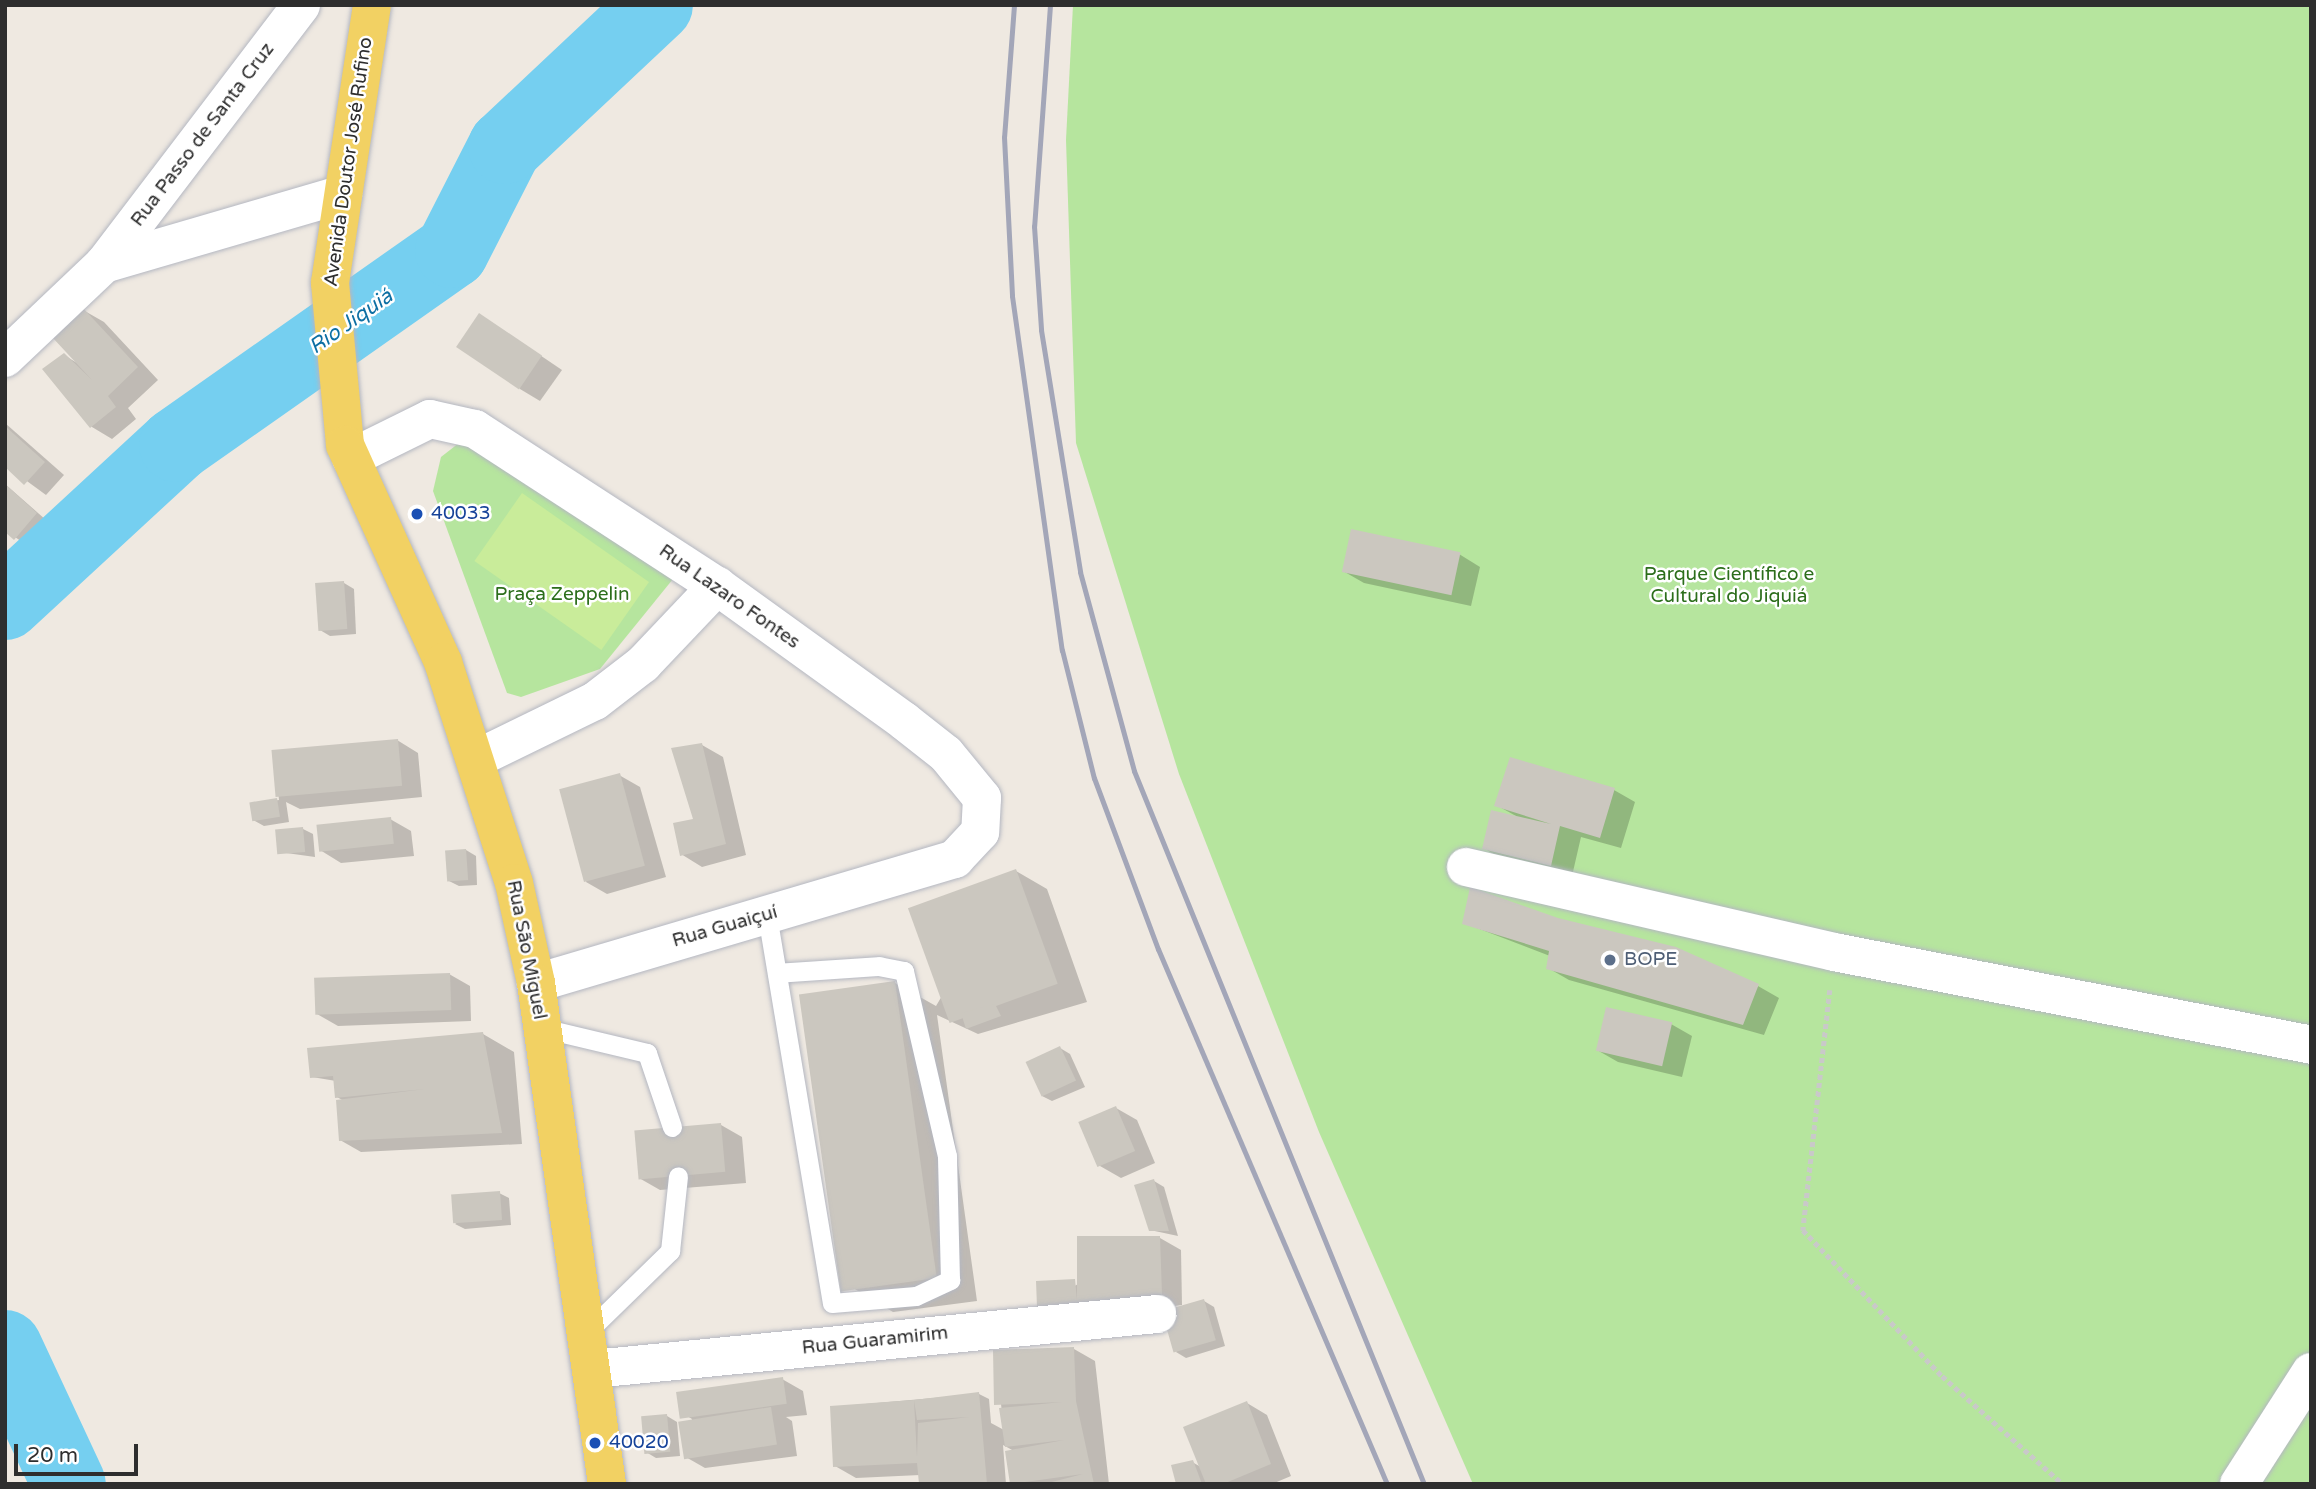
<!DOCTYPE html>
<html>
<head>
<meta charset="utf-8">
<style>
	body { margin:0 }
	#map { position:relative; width:2316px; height:1489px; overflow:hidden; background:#efe9e1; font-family:"Varela Round",sans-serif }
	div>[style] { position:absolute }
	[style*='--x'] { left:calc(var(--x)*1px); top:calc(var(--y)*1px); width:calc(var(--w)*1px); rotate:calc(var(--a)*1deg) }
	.green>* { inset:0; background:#b6e59e }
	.pitch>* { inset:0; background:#c9ec9a; transform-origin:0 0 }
	.shadow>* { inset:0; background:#0003 }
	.river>* { height:74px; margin:-37px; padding:0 37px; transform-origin:37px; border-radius:37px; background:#75cff0 }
	.building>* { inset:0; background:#cbc7bf; transform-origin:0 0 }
	.path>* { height:4.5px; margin-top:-2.25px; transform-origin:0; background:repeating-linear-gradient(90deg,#c9c9c9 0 5px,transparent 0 8.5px) }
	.roads { filter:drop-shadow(0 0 2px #b4b7c1) drop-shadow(0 0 2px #b4b7c1) }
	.lane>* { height:19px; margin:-9.5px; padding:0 9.5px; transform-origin:9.5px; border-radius:9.5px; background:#fff }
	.street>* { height:38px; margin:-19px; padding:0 19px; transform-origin:19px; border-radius:19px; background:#fff }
	.primary>* { height:38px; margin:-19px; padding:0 19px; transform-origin:19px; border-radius:19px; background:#f2d163 }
	.rail>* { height:5px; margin:-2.5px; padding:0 2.5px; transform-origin:2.5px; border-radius:2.5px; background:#a3a6b8 }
	.dots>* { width:19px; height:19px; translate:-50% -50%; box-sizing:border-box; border:4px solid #fff; border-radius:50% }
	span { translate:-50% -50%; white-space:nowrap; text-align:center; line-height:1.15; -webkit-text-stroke:5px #fff; paint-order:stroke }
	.street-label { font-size:19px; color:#2e2e2e }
	.transit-label { font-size:19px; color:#164399 }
	.left { translate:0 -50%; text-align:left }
	.park-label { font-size:19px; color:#2c6e1b }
	.service-label { font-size:19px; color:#4e5e75 }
	.water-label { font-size:21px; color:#0d6fa3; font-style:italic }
	.frame { position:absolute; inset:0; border:7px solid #2e2e2e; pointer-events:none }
	.scale { position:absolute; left:14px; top:1444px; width:124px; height:32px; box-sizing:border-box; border:4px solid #2e2e2e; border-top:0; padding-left:9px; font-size:21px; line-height:24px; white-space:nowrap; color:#2e2e2e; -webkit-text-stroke:5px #fff; paint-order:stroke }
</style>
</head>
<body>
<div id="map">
	<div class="green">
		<i style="clip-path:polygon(1073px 5px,2311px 5px,2311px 1484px,1473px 1484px,1319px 1132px,1179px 774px,1076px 443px,1066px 140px)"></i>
		<i style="clip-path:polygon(464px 439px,673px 579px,600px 669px,521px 697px,507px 693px,433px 491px,441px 457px)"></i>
	</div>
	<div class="pitch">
		<i style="left:522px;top:493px;width:155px;height:83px;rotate:35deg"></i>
	</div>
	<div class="shadow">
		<i style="clip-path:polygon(83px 310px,104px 322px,158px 380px,128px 408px,136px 419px,112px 439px,92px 427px,45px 370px,64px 355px,77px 363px)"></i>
		<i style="clip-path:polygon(500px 328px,562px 370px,540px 401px,520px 389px)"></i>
		<i style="clip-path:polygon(5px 423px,64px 475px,46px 495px,5px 465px)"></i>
		<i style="clip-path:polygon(5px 484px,46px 520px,25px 544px,5px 530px)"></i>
		<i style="clip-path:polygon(1459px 554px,1480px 567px,1471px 606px,1364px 583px,1343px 571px)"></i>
		<i style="clip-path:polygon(344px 583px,354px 589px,356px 634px,330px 636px,320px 630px)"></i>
		<i style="clip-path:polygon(397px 740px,418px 753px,422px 797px,300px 809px,286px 802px,289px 822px,264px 826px,253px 820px,251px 804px,279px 800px,274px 752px)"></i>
		<i style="clip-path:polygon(702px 745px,723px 757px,746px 855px,702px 867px,681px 854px,695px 821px)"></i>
		<i style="clip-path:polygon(619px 775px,640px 787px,666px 877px,607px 894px,586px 882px)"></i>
		<i style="clip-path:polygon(1614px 790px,1635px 802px,1621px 848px,1581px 837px,1572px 876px,1504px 861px,1484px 848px,1516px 816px,1496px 805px)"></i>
		<i style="clip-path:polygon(390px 819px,411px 831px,414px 856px,341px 863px,320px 850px)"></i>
		<i style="clip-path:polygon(303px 829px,313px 834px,315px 857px,279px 852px)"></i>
		<i style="clip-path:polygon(466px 850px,476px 856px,477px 885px,459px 886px,449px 881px)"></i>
		<i style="clip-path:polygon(1016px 871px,1047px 889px,1087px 1002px,978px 1034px,937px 1015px,977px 1301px,893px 1312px,853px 1288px,895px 983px,936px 1006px)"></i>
		<i style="clip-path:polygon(1557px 920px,1675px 949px,1758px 986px,1779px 998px,1764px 1035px,1569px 980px,1548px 968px,1550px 956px,1464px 923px)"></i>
		<i style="clip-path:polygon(449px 974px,470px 986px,471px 1021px,338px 1026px,317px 1014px)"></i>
		<i style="clip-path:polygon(1671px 1024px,1692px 1036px,1682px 1077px,1618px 1062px,1597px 1050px)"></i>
		<i style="clip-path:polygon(483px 1034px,514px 1052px,522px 1144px,361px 1152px,340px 1140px,344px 1101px,337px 1097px,336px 1081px,312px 1077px)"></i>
		<i style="clip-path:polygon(1060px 1048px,1070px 1054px,1085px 1087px,1052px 1101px,1042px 1096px)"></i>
		<i style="clip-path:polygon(1116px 1108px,1137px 1120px,1155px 1163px,1121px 1178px,1100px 1166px)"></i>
		<i style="clip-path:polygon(721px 1125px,742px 1137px,746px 1183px,660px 1190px,639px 1178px)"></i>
		<i style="clip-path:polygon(1154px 1181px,1164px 1187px,1178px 1236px,1150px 1230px)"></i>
		<i style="clip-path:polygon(499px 1193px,509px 1198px,511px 1225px,465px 1229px,455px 1224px)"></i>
		<i style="clip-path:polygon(1160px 1238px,1181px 1250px,1182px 1305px,1099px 1316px,1039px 1306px)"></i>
		<i style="clip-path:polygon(1204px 1301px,1214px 1307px,1225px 1346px,1186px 1358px,1176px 1352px)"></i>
		<i style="clip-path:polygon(1074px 1349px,1095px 1361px,1109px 1484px,1012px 1484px,1014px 1451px,1003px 1445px,1006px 1484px,920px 1484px,920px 1475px,856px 1478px,835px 1466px,831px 1407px,979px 1394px,989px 1399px,991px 1423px,1004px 1430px,995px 1352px)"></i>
		<i style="clip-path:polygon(782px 1379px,803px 1391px,807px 1415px,786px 1417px,792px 1421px,797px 1456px,705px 1468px,684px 1456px,692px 1419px,680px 1412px)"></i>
		<i style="clip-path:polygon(1247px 1403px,1267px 1415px,1291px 1476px,1272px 1484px,1178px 1484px,1192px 1462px,1201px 1467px)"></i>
		<i style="clip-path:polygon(667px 1416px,677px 1422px,680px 1456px,656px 1458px,646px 1452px)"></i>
	</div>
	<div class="river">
		<i style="--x:5;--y:603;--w:233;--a:-42.7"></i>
		<i style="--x:176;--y:445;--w:337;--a:-35.1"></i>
		<i style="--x:452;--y:251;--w:117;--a:-63"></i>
		<i style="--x:505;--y:147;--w:207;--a:-43.2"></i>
		<i style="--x:5;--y:1347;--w:151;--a:65"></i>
	</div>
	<div class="building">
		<i style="clip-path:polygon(83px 308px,138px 367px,108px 396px,116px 407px,90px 428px,42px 369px,64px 353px,92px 380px,52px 337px)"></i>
		<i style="left:479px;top:313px;width:76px;height:41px;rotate:34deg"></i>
		<i style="clip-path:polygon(5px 426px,45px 462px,24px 485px,5px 467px)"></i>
		<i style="clip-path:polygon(5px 484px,37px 513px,14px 540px,5px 532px)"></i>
		<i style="left:1351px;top:529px;width:112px;height:44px;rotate:12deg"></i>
		<i style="left:344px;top:581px;width:48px;height:29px;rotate:86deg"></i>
		<i style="left:398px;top:739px;width:47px;height:127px;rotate:85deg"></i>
		<i style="clip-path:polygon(702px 743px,726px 844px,680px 856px,673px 823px,693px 819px,671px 748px)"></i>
		<i style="clip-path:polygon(1510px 757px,1615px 788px,1600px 838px,1560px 826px,1551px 866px,1482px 849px,1491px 810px,1551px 824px,1494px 806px)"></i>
		<i style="left:620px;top:773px;width:96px;height:63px;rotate:75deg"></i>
		<i style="left:277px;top:798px;width:19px;height:28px;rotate:81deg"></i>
		<i style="left:391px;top:817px;width:27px;height:75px;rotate:84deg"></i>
		<i style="left:303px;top:827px;width:25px;height:28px;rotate:85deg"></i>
		<i style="left:466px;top:849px;width:31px;height:21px;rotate:86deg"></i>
		<i style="left:1016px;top:869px;width:122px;height:115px;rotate:70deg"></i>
		<i style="clip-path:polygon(1470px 887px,1558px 918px,1676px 947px,1759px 984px,1743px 1025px,1546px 969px,1549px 951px,1462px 924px)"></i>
		<i style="left:450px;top:973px;width:37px;height:136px;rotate:88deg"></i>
		<i style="left:895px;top:981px;width:300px;height:97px;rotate:82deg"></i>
		<i style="clip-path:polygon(995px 1004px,1001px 1016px,966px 1029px,961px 1013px)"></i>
		<i style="left:1606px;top:1007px;width:68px;height:45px;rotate:13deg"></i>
		<i style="clip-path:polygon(483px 1032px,502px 1133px,339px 1141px,336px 1100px,425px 1089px,335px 1098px,333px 1076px,310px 1078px,307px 1048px)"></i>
		<i style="left:1060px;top:1046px;width:38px;height:38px;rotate:65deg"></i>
		<i style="left:1116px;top:1106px;width:49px;height:41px;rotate:67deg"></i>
		<i style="left:721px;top:1123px;width:49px;height:87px;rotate:85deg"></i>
		<i style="clip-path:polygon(1154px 1179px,1169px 1231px,1149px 1231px,1134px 1185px)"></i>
		<i style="left:500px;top:1191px;width:29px;height:49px;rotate:86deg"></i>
		<i style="clip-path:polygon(1077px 1236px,1160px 1236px,1162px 1294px,1037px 1307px,1036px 1281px,1075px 1279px,1077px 1300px)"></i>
		<i style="left:1204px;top:1299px;width:43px;height:44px;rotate:74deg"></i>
		<i style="clip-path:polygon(1074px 1347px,1076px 1401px,1094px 1484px,1044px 1484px,1083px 1474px,1010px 1484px,1005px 1451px,1064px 1440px,1005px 1447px,999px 1408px,1062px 1402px,994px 1405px,993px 1350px)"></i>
		<i style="left:783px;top:1377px;width:27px;height:108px;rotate:82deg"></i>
		<i style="clip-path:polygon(979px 1392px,987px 1484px,919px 1484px,917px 1463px,833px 1467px,830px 1406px,914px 1400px,917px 1457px,918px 1423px,969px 1417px,917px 1420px,914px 1400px)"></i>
		<i style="clip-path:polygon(1247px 1401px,1271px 1464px,1223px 1484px,1206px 1484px,1183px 1427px)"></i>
		<i style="left:771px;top:1407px;width:38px;height:94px;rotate:81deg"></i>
		<i style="left:667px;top:1414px;width:38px;height:26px;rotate:85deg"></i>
		<i style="clip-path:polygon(1193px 1460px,1202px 1484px,1176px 1484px,1171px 1465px)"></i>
	</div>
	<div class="path">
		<i style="--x:1830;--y:990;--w:242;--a:96.4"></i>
		<i style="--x:1803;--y:1230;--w:202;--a:46.4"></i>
		<i style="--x:1942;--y:1376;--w:162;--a:41.8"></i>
	</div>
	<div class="roads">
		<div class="lane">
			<i style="--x:767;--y:915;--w:393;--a:80.5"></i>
			<i style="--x:832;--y:1303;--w:84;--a:-4.8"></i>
			<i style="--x:916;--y:1296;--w:38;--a:-25"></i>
			<i style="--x:950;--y:1280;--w:124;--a:-91.4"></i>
			<i style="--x:947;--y:1156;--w:190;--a:-103.1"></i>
			<i style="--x:904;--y:971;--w:25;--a:-169"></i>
			<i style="--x:879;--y:966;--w:102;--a:176.1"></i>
			<i style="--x:542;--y:1028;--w:108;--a:13.4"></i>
			<i style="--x:647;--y:1053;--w:78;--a:71.3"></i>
			<i style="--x:588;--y:1331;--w:115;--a:-44.3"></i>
			<i style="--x:670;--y:1251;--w:75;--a:-83.9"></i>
		</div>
		<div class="street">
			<i style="--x:104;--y:264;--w:249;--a:-16.3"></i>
			<i style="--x:5;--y:358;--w:137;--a:-43.5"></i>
			<i style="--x:104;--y:264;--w:325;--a:-52.7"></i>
			<i style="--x:351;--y:458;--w:88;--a:-26.3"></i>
			<i style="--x:430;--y:419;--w:46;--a:12.5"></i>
			<i style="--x:475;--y:429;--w:288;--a:33"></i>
			<i style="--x:717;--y:586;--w:231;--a:35.8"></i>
			<i style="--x:904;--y:721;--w:53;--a:38.2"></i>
			<i style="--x:946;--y:754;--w:57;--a:50.7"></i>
			<i style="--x:982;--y:798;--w:34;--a:93"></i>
			<i style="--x:980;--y:832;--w:37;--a:133"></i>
			<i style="--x:955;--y:859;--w:437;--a:163.5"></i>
			<i style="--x:478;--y:758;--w:130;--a:-26"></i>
			<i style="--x:595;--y:701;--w:61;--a:-37.6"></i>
			<i style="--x:643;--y:664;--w:108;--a:-46.5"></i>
			<i style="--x:1466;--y:867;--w:378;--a:13"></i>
			<i style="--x:1834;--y:952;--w:486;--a:11"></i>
			<i style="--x:593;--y:1369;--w:567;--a:-5.57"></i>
			<i style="--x:2239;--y:1484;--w:133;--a:-57.3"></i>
		</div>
		<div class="primary">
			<i style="--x:372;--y:5;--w:281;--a:98.6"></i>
			<i style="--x:330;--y:283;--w:163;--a:84.7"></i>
			<i style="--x:345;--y:445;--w:238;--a:65.7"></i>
			<i style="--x:443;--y:662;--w:232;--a:72.2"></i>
			<i style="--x:514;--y:883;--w:102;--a:77.6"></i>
			<i style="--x:536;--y:983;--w:506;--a:81.93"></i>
		</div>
	</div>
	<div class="rail">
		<i style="--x:1014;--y:5;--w:132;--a:94.3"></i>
		<i style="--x:1004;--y:137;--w:159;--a:87.1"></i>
		<i style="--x:1012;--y:296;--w:358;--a:82"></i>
		<i style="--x:1062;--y:650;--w:132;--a:76"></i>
		<i style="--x:1094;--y:778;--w:183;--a:69.5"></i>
		<i style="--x:1158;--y:949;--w:582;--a:66.83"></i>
		<i style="--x:1050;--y:5;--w:222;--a:94.1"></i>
		<i style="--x:1034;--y:226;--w:104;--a:86.1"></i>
		<i style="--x:1041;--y:330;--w:245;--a:80.8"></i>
		<i style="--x:1080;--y:572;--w:206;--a:74.8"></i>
		<i style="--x:1134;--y:771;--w:770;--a:67.87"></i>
	</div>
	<div class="dots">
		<i style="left:417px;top:514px;background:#1a4fb4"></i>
		<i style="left:1610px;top:960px;background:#5c6f8a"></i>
		<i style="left:595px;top:1443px;background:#1a4fb4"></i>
	</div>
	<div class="street-label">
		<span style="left:203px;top:135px;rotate:-53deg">Rua Passo de Santa Cruz</span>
		<span style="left:349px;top:162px;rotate:-82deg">Avenida Doutor José Rufino</span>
		<span style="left:729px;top:597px;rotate:35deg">Rua Lazaro Fontes</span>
		<span style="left:725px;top:927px;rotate:-16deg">Rua Guaiçuí</span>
		<span style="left:526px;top:950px;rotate:79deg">Rua São Miguel</span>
		<span style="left:875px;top:1341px;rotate:-6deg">Rua Guaramirim</span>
	</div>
	<div class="transit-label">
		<span class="left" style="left:431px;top:514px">40033</span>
		<span class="left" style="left:609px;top:1443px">40020</span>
	</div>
	<div class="park-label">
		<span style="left:1729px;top:586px">Parque Científico e<br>Cultural do Jiquiá</span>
		<span style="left:562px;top:595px">Praça Zeppelin</span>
	</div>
	<div class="service-label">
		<span class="left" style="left:1624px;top:960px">BOPE</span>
	</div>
	<div class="water-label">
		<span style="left:351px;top:322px;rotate:-35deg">Rio Jiquiá</span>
	</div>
	<div class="frame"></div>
	<div class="scale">20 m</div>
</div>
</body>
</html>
